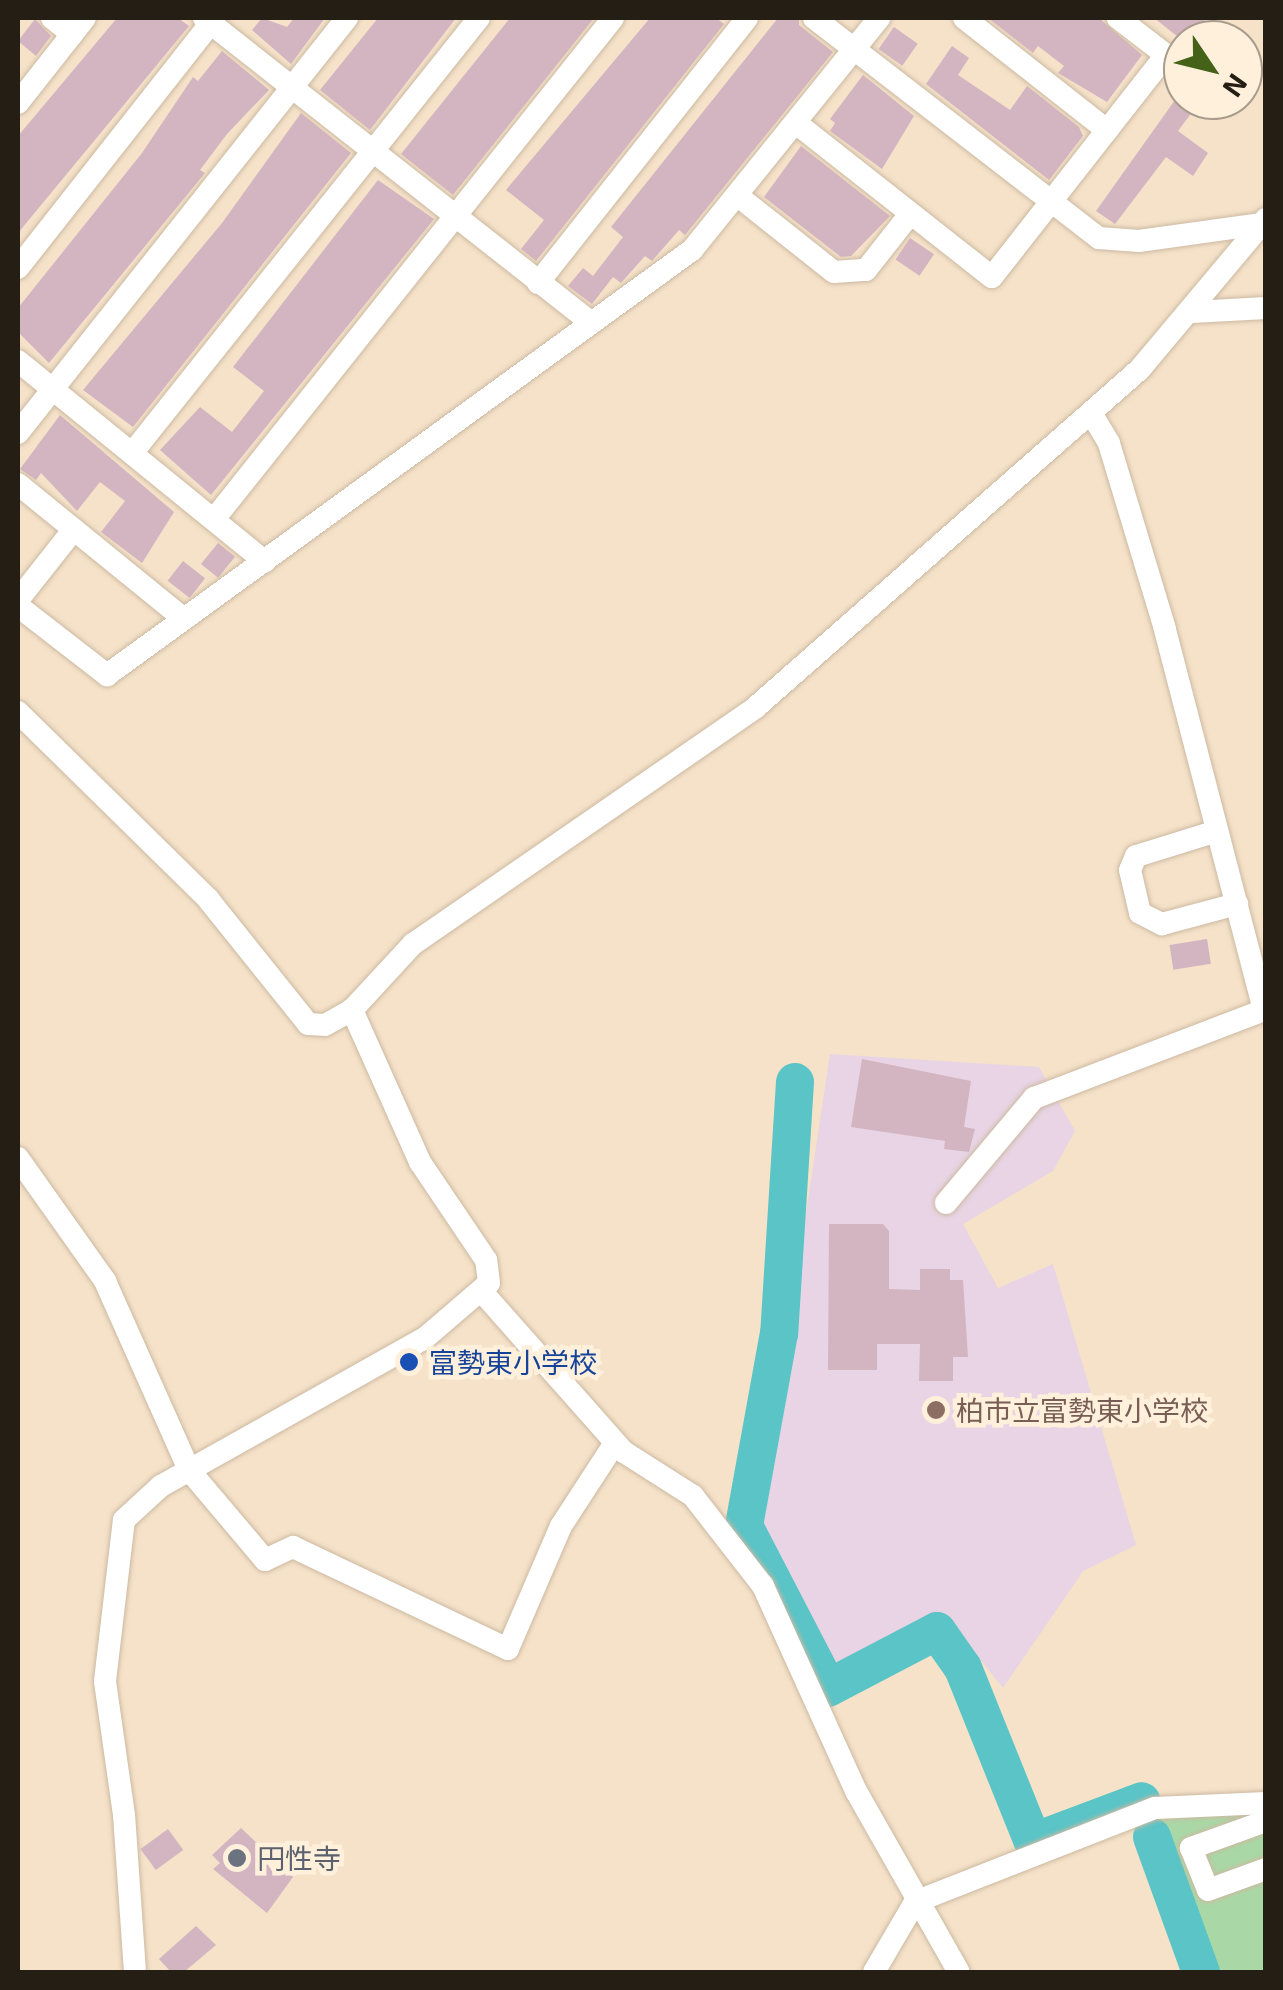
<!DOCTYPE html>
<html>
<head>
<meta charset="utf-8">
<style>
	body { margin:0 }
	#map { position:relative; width:1283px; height:1990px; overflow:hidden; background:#f5e2c9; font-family:"Exo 2","Noto Sans JP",sans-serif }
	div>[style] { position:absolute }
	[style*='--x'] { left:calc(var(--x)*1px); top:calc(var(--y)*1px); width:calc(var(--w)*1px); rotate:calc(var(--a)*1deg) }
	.education>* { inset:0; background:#e8d4e4 }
	.green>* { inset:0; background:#a9d8a6 }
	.river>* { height:38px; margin:-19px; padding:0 19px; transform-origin:19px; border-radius:19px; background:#5ac4c7 }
	.building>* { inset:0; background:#d3b5c1; transform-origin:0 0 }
	.roads { filter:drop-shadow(0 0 2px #ccb9a2) drop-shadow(0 0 2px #ccb9a2) }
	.minor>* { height:22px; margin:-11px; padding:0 11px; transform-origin:11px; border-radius:11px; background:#fff }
	.dots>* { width:28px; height:28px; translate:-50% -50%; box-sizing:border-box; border:5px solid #fff0dc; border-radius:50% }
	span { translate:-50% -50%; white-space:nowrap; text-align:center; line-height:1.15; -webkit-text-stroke:9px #fff0dc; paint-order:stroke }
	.transit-label { font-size:28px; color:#164399 }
	.left { translate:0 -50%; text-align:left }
	.education-label { font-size:28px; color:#785e54 }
	.worship-label { font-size:28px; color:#5b616d }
	.frame { position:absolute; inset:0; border:20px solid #251e15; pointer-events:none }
	.north { position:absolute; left:1163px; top:20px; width:100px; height:100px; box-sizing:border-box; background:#fff0dc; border:2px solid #a89c8c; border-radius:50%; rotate:125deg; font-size:28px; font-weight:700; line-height:40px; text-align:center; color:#251e15 }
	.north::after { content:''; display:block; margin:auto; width:35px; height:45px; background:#446318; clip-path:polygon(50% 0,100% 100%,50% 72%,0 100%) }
</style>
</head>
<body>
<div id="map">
	<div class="education">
		<i style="clip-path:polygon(830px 1054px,1039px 1067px,1075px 1131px,1053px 1171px,963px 1224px,998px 1288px,1053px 1264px,1136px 1545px,1083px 1571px,1003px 1688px,943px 1613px,826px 1671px,758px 1531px)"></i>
	</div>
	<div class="green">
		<i style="clip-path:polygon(1265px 1805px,1265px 1972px,1210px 1972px,1155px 1816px)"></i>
	</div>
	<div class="river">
		<i style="--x:795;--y:1082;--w:252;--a:93.6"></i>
		<i style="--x:779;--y:1333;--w:196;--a:100.3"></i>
		<i style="--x:744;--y:1526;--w:182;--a:62.6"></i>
		<i style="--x:828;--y:1688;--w:123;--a:-27.6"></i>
		<i style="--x:937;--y:1631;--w:45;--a:54.9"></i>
		<i style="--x:963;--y:1668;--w:188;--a:68.1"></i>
		<i style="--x:1033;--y:1842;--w:116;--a:-20.6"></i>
		<i style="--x:1152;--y:1837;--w:144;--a:70.1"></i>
	</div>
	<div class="building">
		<i style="clip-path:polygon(117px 18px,178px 18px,189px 26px,18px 233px,18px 136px)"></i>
		<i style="clip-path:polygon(262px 18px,287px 27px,294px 18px,325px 18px,291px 64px,252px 30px)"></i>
		<i style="clip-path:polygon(378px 18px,456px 18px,370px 130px,320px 90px)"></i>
		<i style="clip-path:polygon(510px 18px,594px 18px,453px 195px,401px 154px)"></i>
		<i style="clip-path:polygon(650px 18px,716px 18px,724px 24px,536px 261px,521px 249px,544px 220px,506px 190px)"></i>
		<i style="clip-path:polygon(778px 18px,799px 18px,799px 25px,833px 52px,685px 235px,679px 230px,652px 261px,645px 256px,621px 283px,613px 277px,592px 304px,568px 286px,583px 268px,593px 276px,623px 237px,611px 227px)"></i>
		<i style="clip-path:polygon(988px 18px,1099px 18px,1142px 55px,1107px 102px,1058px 73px,1064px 66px,1038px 46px,1033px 53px)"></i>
		<i style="clip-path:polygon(1154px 18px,1207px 18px,1199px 27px,1216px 40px,1182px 40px)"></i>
		<i style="clip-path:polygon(35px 19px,51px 36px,36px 56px,18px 41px)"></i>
		<i style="left:894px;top:27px;width:29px;height:27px;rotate:35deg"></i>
		<i style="clip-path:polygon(952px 46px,969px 58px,958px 75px,1010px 110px,1027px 86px,1079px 127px,1083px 136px,1049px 180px,926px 84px)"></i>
		<i style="clip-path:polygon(222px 51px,269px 90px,227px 134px,200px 170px,205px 173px,49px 363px,18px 332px,18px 308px,142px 153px,193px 77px,198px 81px)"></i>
		<i style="clip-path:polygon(863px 75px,914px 116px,882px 169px,830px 131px,835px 123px,830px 119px)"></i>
		<i style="clip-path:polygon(1175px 100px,1201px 100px,1178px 131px,1208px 153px,1193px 176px,1166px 157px,1115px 224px,1096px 211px)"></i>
		<i style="clip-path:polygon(301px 113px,351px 153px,133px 427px,83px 390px,222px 223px)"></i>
		<i style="clip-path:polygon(801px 146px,890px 216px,851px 256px,841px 257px,764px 197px)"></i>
		<i style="clip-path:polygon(378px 180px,434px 219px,211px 495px,160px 450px,200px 407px,232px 432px,264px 391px,233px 367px)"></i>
		<i style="left:910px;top:238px;width:29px;height:26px;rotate:34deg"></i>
		<i style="clip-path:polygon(60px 415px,174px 512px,142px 563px,101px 532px,125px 501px,100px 482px,77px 511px,41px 473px,36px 480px,20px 469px)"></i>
		<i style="left:218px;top:543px;width:22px;height:27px;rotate:39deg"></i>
		<i style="left:183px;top:561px;width:28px;height:25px;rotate:38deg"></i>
		<i style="left:1207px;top:939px;width:25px;height:38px;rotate:81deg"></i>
		<i style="clip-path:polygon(862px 1059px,971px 1081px,964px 1127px,975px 1129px,969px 1152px,944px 1149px,945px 1141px,851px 1127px)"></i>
		<i style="clip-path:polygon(829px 1224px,883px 1224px,889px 1231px,889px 1289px,920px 1290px,920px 1269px,950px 1269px,950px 1280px,963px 1280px,968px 1357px,953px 1357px,953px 1381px,919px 1381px,920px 1344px,877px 1344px,877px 1370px,828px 1370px)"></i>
		<i style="clip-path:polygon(241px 1828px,293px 1877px,267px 1913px,213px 1869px,220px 1863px,212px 1855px)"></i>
		<i style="left:168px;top:1829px;width:26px;height:34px;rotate:54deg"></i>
		<i style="clip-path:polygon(196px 1926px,216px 1945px,184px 1972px,171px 1972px,159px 1959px)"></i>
	</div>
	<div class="roads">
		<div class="minor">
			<i style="--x:52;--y:18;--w:26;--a:39"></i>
			<i style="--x:204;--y:18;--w:493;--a:38.2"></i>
			<i style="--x:814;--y:18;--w:360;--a:37.7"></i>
			<i style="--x:1099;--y:238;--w:40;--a:4.3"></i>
			<i style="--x:1139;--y:241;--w:124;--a:-7.9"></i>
			<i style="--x:964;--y:18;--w:182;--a:38.1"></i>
			<i style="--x:18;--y:103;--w:108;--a:-51.8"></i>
			<i style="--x:796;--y:123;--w:249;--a:38.2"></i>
			<i style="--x:992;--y:277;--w:282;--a:-51.9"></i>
			<i style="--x:1166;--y:55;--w:61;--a:-142.4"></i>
			<i style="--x:738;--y:196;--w:122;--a:38.4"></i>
			<i style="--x:834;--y:272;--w:32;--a:-4"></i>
			<i style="--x:866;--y:270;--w:71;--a:-51.8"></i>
			<i style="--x:18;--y:268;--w:318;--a:-51.8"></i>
			<i style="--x:538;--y:283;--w:337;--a:-51.7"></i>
			<i style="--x:1192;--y:312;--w:74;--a:-3.1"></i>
			<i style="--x:18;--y:361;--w:318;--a:39.1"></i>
			<i style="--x:18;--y:433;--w:530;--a:-51.59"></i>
			<i style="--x:133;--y:452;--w:555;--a:-51.44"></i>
			<i style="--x:18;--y:484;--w:214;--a:39.1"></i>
			<i style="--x:215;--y:518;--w:639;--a:-51.48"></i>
			<i style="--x:18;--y:600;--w:90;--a:-51.7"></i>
			<i style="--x:18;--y:606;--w:113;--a:37.8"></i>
			<i style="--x:107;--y:675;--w:723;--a:-36"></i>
			<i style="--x:692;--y:250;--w:298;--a:-51.1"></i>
			<i style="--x:18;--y:712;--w:267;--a:44.5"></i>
			<i style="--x:208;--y:899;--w:160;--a:51.3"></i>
			<i style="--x:308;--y:1024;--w:17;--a:3"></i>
			<i style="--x:325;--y:1025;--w:31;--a:-29"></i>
			<i style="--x:352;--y:1010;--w:90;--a:-47.3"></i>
			<i style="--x:413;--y:944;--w:417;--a:-34.6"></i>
			<i style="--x:756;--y:707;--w:512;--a:-41.35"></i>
			<i style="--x:1140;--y:369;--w:196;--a:-50"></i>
			<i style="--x:1217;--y:831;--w:85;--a:162.8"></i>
			<i style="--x:1136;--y:856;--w:15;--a:113"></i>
			<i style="--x:1130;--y:870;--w:44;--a:76.9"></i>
			<i style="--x:1140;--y:913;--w:25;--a:27"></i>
			<i style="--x:1162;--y:924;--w:78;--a:-14.9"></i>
			<i style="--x:18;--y:1158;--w:151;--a:54.7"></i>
			<i style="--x:105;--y:1281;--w:207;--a:66"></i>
			<i style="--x:189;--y:1470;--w:118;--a:49.8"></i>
			<i style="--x:265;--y:1560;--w:31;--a:-25"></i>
			<i style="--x:293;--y:1547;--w:238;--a:25.4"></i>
			<i style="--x:508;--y:1649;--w:134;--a:-66.7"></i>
			<i style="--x:561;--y:1526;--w:99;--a:-57"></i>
			<i style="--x:946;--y:1203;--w:137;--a:-50"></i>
			<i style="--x:1034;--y:1098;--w:246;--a:-20.9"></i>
			<i style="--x:1264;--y:1010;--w:394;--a:-104.6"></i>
			<i style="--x:1165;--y:629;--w:194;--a:-106.8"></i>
			<i style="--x:1109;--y:443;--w:35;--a:-121"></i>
			<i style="--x:484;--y:1294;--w:211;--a:48.5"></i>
			<i style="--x:624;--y:1452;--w:82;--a:32.5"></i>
			<i style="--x:693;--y:1496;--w:114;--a:52.1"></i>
			<i style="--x:763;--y:1586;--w:225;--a:65.6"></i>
			<i style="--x:856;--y:1791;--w:208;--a:60.4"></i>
			<i style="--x:1266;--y:1821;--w:80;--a:160.2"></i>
			<i style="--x:1191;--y:1848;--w:45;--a:68"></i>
			<i style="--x:1208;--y:1890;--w:62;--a:-19.9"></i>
			<i style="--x:135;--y:1972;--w:157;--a:-94"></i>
			<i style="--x:124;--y:1815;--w:135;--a:-98.1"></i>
			<i style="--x:105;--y:1681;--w:162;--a:-83.3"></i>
			<i style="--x:124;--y:1520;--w:50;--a:-42.6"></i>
			<i style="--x:161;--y:1486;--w:303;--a:-29.3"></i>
			<i style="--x:425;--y:1338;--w:84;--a:-40.7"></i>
			<i style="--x:489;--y:1283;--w:23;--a:-97"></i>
			<i style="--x:486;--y:1260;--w:118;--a:-124"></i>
			<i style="--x:420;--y:1162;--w:167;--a:-114.1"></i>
			<i style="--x:874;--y:1972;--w:81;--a:-59.6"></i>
			<i style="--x:915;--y:1902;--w:258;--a:-21.4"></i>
			<i style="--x:1155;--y:1808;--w:111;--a:-2.6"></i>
		</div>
	</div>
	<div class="dots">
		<i style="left:409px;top:1362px;background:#1a4fb4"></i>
		<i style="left:936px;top:1410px;background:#8d6e63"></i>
		<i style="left:237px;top:1858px;background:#6b7280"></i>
	</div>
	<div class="transit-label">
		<span class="left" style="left:429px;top:1362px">富勢東小学校</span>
	</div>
	<div class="education-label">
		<span class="left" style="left:956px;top:1410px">柏市立富勢東小学校</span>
	</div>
	<div class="worship-label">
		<span class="left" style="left:257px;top:1858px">円性寺</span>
	</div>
	<div class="frame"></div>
	<div class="north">N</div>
</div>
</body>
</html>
